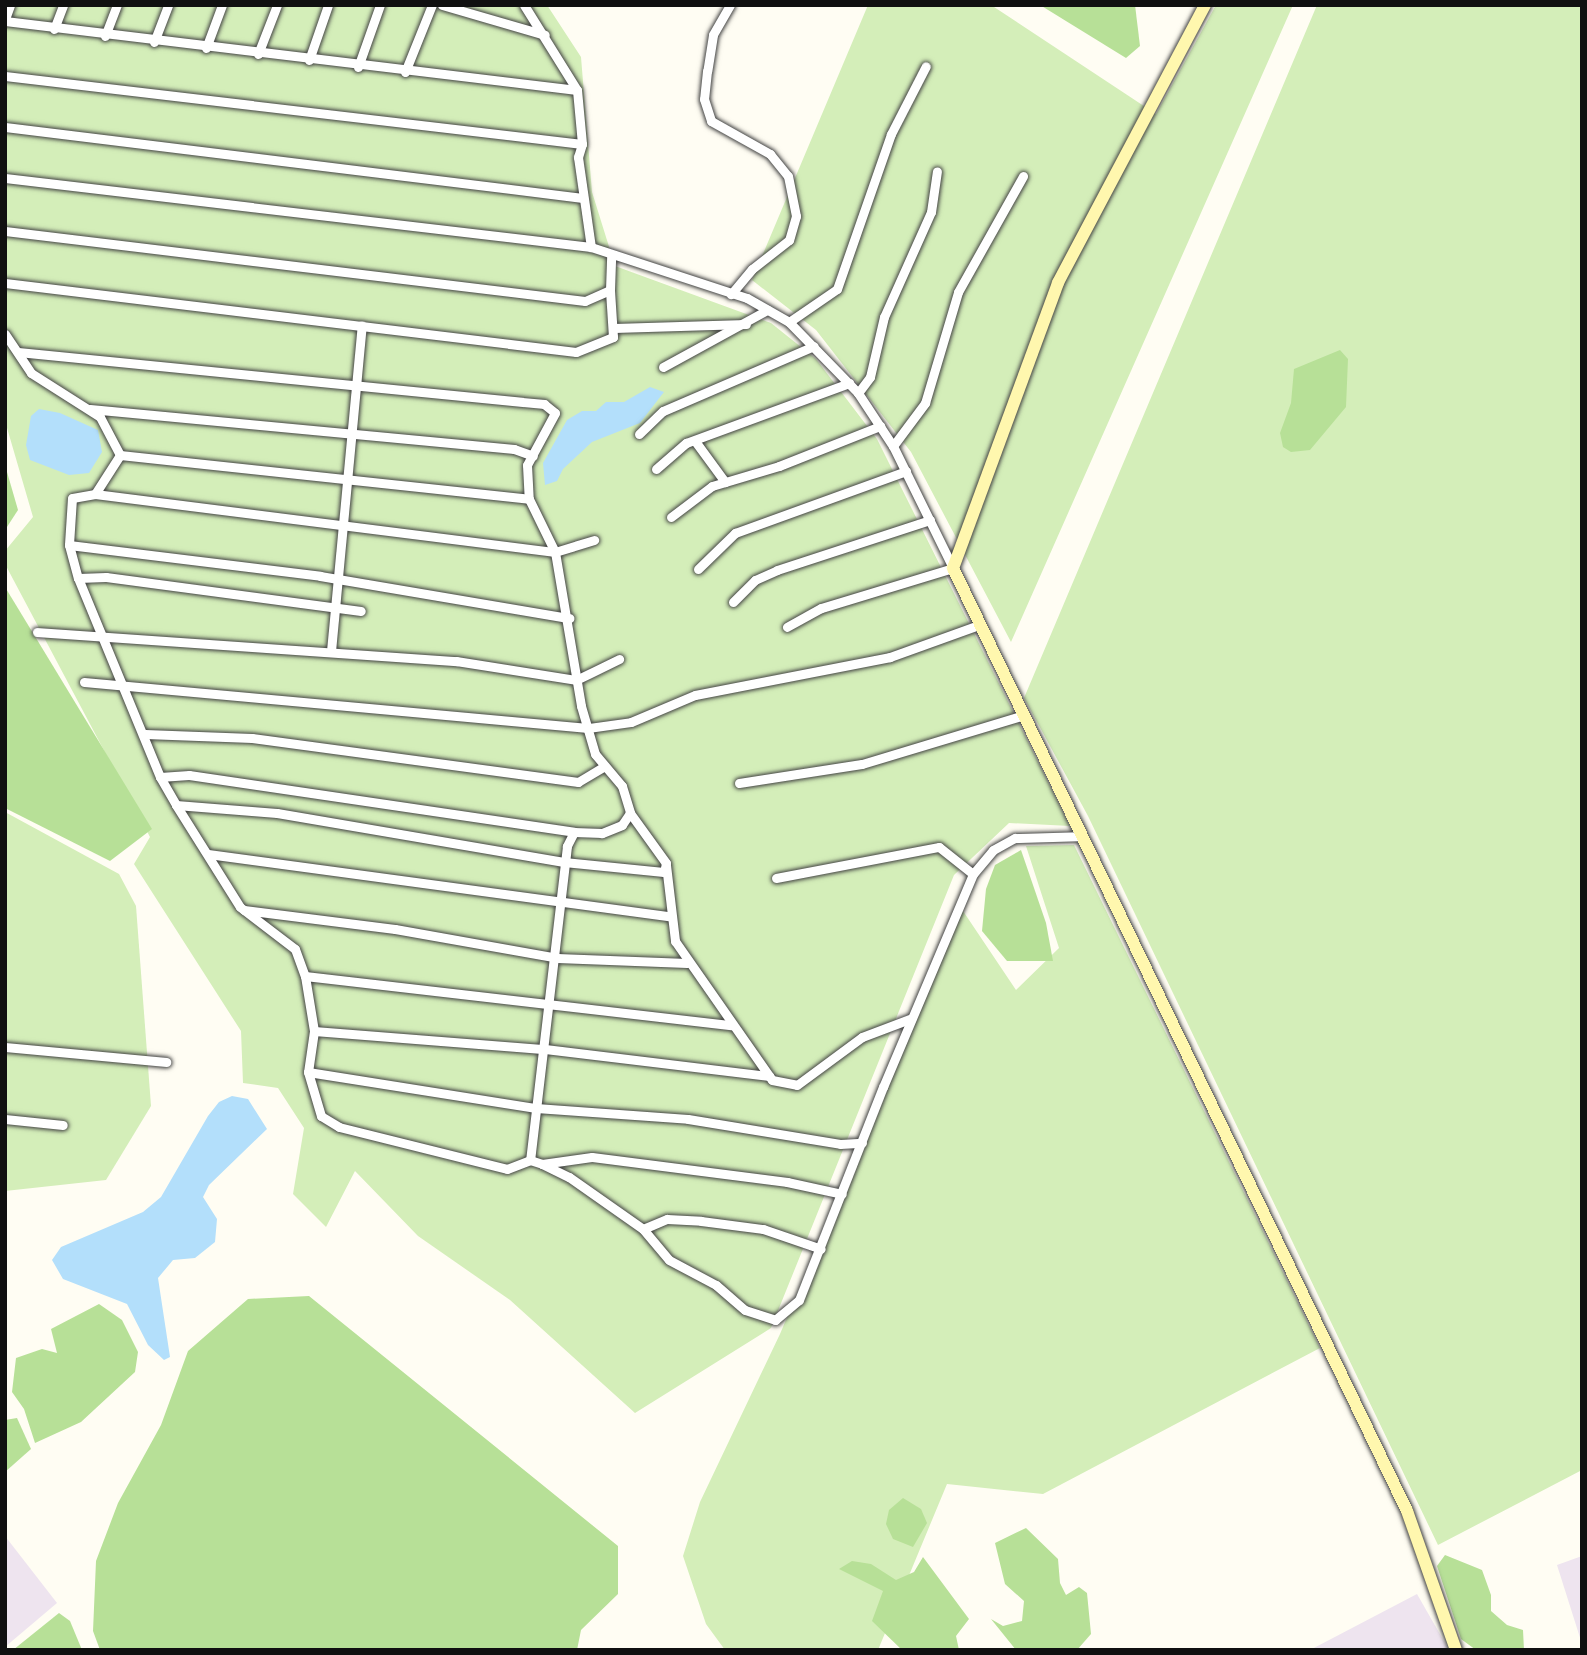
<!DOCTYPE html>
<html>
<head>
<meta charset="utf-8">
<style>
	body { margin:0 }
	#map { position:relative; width:1587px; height:1655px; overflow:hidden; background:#fffdf3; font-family:"Times New Roman",serif }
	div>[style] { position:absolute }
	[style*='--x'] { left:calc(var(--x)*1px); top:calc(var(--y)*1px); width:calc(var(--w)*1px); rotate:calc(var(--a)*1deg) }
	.industrial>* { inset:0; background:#eee4ef }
	.green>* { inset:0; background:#d4eeb9 }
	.forest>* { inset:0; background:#b7e097 }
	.water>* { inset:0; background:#b3dffb }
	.roads { filter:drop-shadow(0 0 2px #434343) drop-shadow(0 0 2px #434343) }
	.street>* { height:9px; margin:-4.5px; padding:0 4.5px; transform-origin:4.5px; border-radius:4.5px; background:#fff }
	.secondary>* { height:12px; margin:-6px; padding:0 6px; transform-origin:6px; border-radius:6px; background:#fff7ae }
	span { translate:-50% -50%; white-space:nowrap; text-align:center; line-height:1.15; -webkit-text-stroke:7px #fff; paint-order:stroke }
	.frame { position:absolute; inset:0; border:7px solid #101010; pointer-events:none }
</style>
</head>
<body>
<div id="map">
	<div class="industrial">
		<i style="clip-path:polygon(5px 1536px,57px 1603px,5px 1647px)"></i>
		<i style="clip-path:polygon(1582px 1556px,1582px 1644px,1557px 1565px)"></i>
		<i style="clip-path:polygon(1417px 1594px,1449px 1650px,1310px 1650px)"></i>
	</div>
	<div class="green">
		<i style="clip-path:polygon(5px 5px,547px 5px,581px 57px,592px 192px,615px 266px,771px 323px,816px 359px,877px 439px,1070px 826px,1009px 823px,954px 875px,771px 1328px,635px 1413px,510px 1300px,418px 1236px,355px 1171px,326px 1227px,293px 1194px,304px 1128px,278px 1088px,243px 1083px,241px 1031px,134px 864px,150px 837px,5px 564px,5px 551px,33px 517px,5px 421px)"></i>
		<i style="clip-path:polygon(868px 5px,991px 5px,1156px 114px,1216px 5px,1293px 5px,1011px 642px,911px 452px,816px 330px,752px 280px)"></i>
		<i style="clip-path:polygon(1317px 5px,1582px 5px,1582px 1470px,1438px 1545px,1088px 816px,1024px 698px)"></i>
		<i style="clip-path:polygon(5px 812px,119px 874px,136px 906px,151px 1106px,106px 1180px,5px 1191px)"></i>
		<i style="clip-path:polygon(1074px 845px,1320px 1348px,1043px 1494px,947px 1484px,878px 1650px,725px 1650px,706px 1624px,683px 1556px,700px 1502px,780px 1334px,961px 908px,1016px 990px,1059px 948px,1026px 846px)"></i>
	</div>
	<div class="forest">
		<i style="clip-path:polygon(1040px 5px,1135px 5px,1140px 46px,1126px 58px)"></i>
		<i style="clip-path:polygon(1340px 350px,1348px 359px,1346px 407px,1310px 450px,1291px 452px,1283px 447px,1280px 433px,1291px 403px,1294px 369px)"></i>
		<i style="clip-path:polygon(5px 465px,18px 510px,5px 530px)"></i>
		<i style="clip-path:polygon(5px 587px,152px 829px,110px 861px,5px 808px)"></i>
		<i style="clip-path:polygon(1021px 850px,1046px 923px,1053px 961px,1007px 961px,982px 931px,986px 889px,995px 865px)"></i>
		<i style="clip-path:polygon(309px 1296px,618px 1546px,618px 1594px,581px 1630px,577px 1650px,100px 1650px,93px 1631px,96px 1561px,118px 1503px,161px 1425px,188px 1351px,248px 1299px)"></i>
		<i style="clip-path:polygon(99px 1304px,122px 1320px,138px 1352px,135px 1372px,81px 1422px,35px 1443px,24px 1409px,12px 1392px,16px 1358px,42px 1349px,57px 1353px,51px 1329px)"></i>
		<i style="clip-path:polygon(17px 1418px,31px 1449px,5px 1472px,5px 1420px)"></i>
		<i style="clip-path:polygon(903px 1498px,921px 1509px,927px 1523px,913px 1547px,893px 1539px,886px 1524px,889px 1510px)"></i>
		<i style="clip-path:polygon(1026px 1528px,1058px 1559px,1060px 1583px,1066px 1595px,1079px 1587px,1087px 1593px,1091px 1634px,1077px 1650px,1016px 1650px,991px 1619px,1003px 1626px,1022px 1621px,1024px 1601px,1005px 1584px,995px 1543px)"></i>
		<i style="clip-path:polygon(1445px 1555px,1482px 1570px,1491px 1595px,1491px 1611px,1507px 1625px,1523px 1630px,1524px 1650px,1476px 1650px,1461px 1639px,1437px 1566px)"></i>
		<i style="clip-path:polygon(923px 1557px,969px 1619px,956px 1636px,959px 1650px,902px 1650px,872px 1621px,883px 1591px,839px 1569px,852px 1561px,871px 1564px,896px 1580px,914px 1572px)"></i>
		<i style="clip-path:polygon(59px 1613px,70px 1621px,82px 1650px,13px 1650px)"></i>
	</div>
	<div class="water">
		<i style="clip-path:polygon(650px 387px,664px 392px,640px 423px,592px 442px,563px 469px,557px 481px,545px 485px,543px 463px,567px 420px,582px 411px,596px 411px,606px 402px,624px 402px)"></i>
		<i style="clip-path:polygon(39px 409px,60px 413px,98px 430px,102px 452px,89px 473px,69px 475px,30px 460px,26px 445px,31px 416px)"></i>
		<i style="clip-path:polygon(232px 1096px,248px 1099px,267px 1129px,209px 1185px,203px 1197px,217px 1219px,215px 1242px,195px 1258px,173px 1260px,158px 1278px,170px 1357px,164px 1360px,148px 1345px,127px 1304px,63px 1279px,52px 1260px,61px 1247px,143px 1212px,161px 1197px,208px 1116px,219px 1102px)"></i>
	</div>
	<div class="roads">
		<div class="street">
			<i style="--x:442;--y:5;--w:107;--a:16.2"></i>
			<i style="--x:524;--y:5;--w:100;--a:58.1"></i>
			<i style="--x:577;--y:90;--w:54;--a:84.7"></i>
			<i style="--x:582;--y:144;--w:14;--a:107"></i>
			<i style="--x:578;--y:157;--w:91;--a:81.8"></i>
			<i style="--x:591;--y:247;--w:164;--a:18.1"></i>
			<i style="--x:747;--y:298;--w:48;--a:29.7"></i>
			<i style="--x:789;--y:322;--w:99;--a:45.8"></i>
			<i style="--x:858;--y:393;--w:64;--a:56.6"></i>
			<i style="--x:893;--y:446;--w:136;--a:63.8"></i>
			<i style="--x:953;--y:568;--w:138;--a:163.1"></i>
			<i style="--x:821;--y:608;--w:39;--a:151"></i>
			<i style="--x:730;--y:5;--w:34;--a:120"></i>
			<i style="--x:713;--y:35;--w:36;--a:99"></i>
			<i style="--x:707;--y:71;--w:28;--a:96"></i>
			<i style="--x:704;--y:99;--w:23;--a:72"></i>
			<i style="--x:711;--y:121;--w:68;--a:29.2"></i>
			<i style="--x:770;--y:154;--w:28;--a:51"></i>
			<i style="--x:788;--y:176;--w:41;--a:78.7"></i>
			<i style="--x:796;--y:216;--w:25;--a:106"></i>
			<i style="--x:789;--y:240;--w:47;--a:141.9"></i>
			<i style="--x:752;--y:269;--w:33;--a:130"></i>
			<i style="--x:5;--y:19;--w:15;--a:-70"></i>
			<i style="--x:5;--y:21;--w:576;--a:6.88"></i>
			<i style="--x:54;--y:29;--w:26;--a:-69"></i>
			<i style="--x:105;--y:36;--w:33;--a:-69"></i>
			<i style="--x:154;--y:42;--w:40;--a:-69"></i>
			<i style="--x:206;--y:48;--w:46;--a:-69.6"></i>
			<i style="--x:258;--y:54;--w:53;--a:-68.8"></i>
			<i style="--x:309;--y:60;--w:58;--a:-70.9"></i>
			<i style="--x:358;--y:67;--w:66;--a:-70.5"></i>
			<i style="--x:405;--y:72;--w:72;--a:-68.1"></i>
			<i style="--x:5;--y:76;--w:581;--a:6.72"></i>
			<i style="--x:5;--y:127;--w:582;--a:7"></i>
			<i style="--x:5;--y:178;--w:590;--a:6.72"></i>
			<i style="--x:5;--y:231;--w:584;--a:6.88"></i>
			<i style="--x:585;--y:301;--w:27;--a:-24"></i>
			<i style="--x:610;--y:290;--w:33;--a:-88"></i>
			<i style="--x:5;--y:283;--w:575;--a:6.89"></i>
			<i style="--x:576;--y:352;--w:40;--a:-22"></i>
			<i style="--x:613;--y:337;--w:47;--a:-93.7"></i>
			<i style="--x:789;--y:322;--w:58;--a:-34.5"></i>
			<i style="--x:837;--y:289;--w:164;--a:-70.8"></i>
			<i style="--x:891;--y:134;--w:76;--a:-62.8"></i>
			<i style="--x:614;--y:328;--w:132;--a:-1.7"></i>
			<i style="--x:5;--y:334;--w:47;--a:56.3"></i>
			<i style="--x:31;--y:373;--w:82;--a:32.5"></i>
			<i style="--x:100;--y:417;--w:43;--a:62.2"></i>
			<i style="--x:120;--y:455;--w:46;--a:122.7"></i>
			<i style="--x:95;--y:494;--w:23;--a:170"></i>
			<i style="--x:72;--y:498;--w:47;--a:93.7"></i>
			<i style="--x:69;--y:545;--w:34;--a:75"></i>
			<i style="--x:78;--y:578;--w:215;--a:67.6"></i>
			<i style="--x:160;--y:777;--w:32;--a:60"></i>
			<i style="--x:176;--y:805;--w:120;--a:57.9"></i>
			<i style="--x:240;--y:907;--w:69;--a:37.4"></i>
			<i style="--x:295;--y:949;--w:29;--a:70"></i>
			<i style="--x:305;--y:976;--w:56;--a:80.7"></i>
			<i style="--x:314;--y:1031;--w:41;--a:98.3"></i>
			<i style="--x:308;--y:1072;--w:46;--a:73.5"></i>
			<i style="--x:321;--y:1116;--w:21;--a:31"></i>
			<i style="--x:339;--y:1127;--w:173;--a:14"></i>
			<i style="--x:507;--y:1169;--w:25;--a:-21"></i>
			<i style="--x:530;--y:1160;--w:13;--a:18"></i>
			<i style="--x:542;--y:1164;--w:30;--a:26"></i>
			<i style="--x:569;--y:1177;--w:90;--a:35.1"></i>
			<i style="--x:643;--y:1229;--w:40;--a:50"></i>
			<i style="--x:669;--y:1260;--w:53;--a:28"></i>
			<i style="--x:716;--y:1285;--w:38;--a:41"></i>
			<i style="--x:745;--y:1310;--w:32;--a:18"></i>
			<i style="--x:775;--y:1320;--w:31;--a:-40"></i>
			<i style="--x:799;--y:1300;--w:229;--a:-68.5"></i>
			<i style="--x:883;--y:1087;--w:231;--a:-67.1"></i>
			<i style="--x:973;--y:874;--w:31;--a:-50"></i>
			<i style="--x:993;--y:850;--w:25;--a:-29"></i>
			<i style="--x:1015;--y:838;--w:67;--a:-1.7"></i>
			<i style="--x:18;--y:352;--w:529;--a:5.65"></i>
			<i style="--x:544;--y:404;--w:14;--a:39"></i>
			<i style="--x:555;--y:413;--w:59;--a:118.3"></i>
			<i style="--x:527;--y:465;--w:34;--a:87"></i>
			<i style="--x:529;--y:499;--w:59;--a:63.9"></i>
			<i style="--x:555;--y:552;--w:156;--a:80.4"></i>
			<i style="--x:581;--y:706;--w:50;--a:73.7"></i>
			<i style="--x:595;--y:754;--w:42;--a:49.8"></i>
			<i style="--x:622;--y:786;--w:28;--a:73"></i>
			<i style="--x:630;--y:813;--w:14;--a:124"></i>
			<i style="--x:622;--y:825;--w:22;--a:158"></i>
			<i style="--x:602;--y:833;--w:28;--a:-178"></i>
			<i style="--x:574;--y:832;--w:16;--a:117"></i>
			<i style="--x:567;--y:846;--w:316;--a:96.7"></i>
			<i style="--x:663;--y:367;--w:119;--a:-28.7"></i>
			<i style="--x:858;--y:393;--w:20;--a:-53"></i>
			<i style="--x:870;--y:377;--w:62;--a:-76.9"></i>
			<i style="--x:884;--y:317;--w:115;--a:-65.9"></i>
			<i style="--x:931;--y:212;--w:41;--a:-81.7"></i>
			<i style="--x:90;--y:409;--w:426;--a:5.4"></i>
			<i style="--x:514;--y:449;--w:20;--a:20"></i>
			<i style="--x:639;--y:434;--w:33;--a:-44"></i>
			<i style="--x:663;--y:411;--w:164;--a:-23.3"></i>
			<i style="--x:695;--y:441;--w:51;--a:53.8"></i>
			<i style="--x:893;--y:446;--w:54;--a:-53.3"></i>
			<i style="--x:925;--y:403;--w:116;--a:-73.4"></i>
			<i style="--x:958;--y:292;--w:133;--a:-60.7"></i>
			<i style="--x:120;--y:455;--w:411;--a:6.1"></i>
			<i style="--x:656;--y:469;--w:40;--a:-41"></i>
			<i style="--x:686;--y:443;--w:174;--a:-20.2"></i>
			<i style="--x:95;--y:494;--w:464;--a:7.2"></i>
			<i style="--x:555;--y:552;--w:41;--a:-17.1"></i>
			<i style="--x:671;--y:517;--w:51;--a:-37.1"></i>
			<i style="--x:712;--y:486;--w:70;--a:-16.6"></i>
			<i style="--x:779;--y:466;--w:109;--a:-21.6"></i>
			<i style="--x:69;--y:545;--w:253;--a:7"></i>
			<i style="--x:320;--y:576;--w:253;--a:9.6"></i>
			<i style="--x:698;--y:569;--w:52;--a:-44.2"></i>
			<i style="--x:735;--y:533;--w:182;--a:-19.9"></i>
			<i style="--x:78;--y:578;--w:28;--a:-2"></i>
			<i style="--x:106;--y:577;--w:257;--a:7.6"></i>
			<i style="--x:733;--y:602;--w:31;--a:-45"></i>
			<i style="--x:755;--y:580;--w:24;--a:-24"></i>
			<i style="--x:777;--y:570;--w:161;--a:-18.1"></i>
			<i style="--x:37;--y:632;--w:420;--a:4"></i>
			<i style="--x:456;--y:661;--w:121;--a:9"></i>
			<i style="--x:576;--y:680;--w:48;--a:-26"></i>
			<i style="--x:331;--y:651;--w:327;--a:-84.6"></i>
			<i style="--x:84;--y:682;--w:506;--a:5.21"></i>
			<i style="--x:588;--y:728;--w:43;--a:-7.9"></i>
			<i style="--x:631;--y:722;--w:69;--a:-22.9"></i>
			<i style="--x:695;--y:695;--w:199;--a:-11"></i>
			<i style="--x:890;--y:657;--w:95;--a:-19.8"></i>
			<i style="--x:145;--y:734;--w:107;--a:2.1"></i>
			<i style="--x:252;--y:738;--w:329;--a:7.7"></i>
			<i style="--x:578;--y:782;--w:31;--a:-31"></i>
			<i style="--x:160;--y:777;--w:29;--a:-4"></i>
			<i style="--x:189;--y:775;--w:389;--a:8.4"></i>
			<i style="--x:739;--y:783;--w:124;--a:-8.8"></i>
			<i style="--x:862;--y:764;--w:169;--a:-16.8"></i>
			<i style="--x:176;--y:805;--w:101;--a:4.5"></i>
			<i style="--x:277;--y:813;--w:291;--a:9.7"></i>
			<i style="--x:564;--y:862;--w:100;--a:5.7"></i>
			<i style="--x:664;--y:872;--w:9;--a:-77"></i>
			<i style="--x:666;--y:863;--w:62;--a:-125.8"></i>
			<i style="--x:208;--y:854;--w:467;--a:7.7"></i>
			<i style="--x:666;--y:865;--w:77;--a:83.2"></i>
			<i style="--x:675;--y:941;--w:169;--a:55.1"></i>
			<i style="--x:772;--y:1080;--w:25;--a:11"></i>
			<i style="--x:797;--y:1085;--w:81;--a:-36.4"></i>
			<i style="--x:862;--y:1037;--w:53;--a:-20.8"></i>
			<i style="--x:776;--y:878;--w:166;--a:-10.8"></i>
			<i style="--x:939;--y:847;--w:43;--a:38.5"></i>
			<i style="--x:244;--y:910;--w:152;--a:7.2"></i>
			<i style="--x:395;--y:929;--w:165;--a:10.1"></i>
			<i style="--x:557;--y:958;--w:130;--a:2.2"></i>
			<i style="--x:305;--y:976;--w:429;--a:6.6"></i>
			<i style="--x:314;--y:1031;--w:232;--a:4.5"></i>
			<i style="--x:545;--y:1049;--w:226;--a:6.9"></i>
			<i style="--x:5;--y:1047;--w:162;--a:5.3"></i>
			<i style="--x:308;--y:1072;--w:231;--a:9"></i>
			<i style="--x:536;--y:1108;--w:152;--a:4.1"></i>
			<i style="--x:688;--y:1119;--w:154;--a:9.3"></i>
			<i style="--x:840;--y:1144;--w:22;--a:-3"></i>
			<i style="--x:5;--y:1119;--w:58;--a:5.9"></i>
			<i style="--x:542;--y:1164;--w:50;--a:-8"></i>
			<i style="--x:592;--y:1157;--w:197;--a:7.3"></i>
			<i style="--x:787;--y:1182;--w:56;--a:12.3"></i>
			<i style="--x:643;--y:1229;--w:26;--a:-23"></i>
			<i style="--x:667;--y:1219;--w:34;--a:3"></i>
			<i style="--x:701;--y:1221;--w:63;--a:7.4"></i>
			<i style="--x:763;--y:1229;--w:61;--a:19"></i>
		</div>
		<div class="secondary">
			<i style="--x:1205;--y:5;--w:314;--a:117.9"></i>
			<i style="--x:1058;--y:283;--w:304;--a:110.2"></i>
			<i style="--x:953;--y:568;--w:1047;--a:64.29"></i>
			<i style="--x:1407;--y:1511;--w:147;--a:70.6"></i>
		</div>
	</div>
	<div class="frame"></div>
</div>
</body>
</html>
